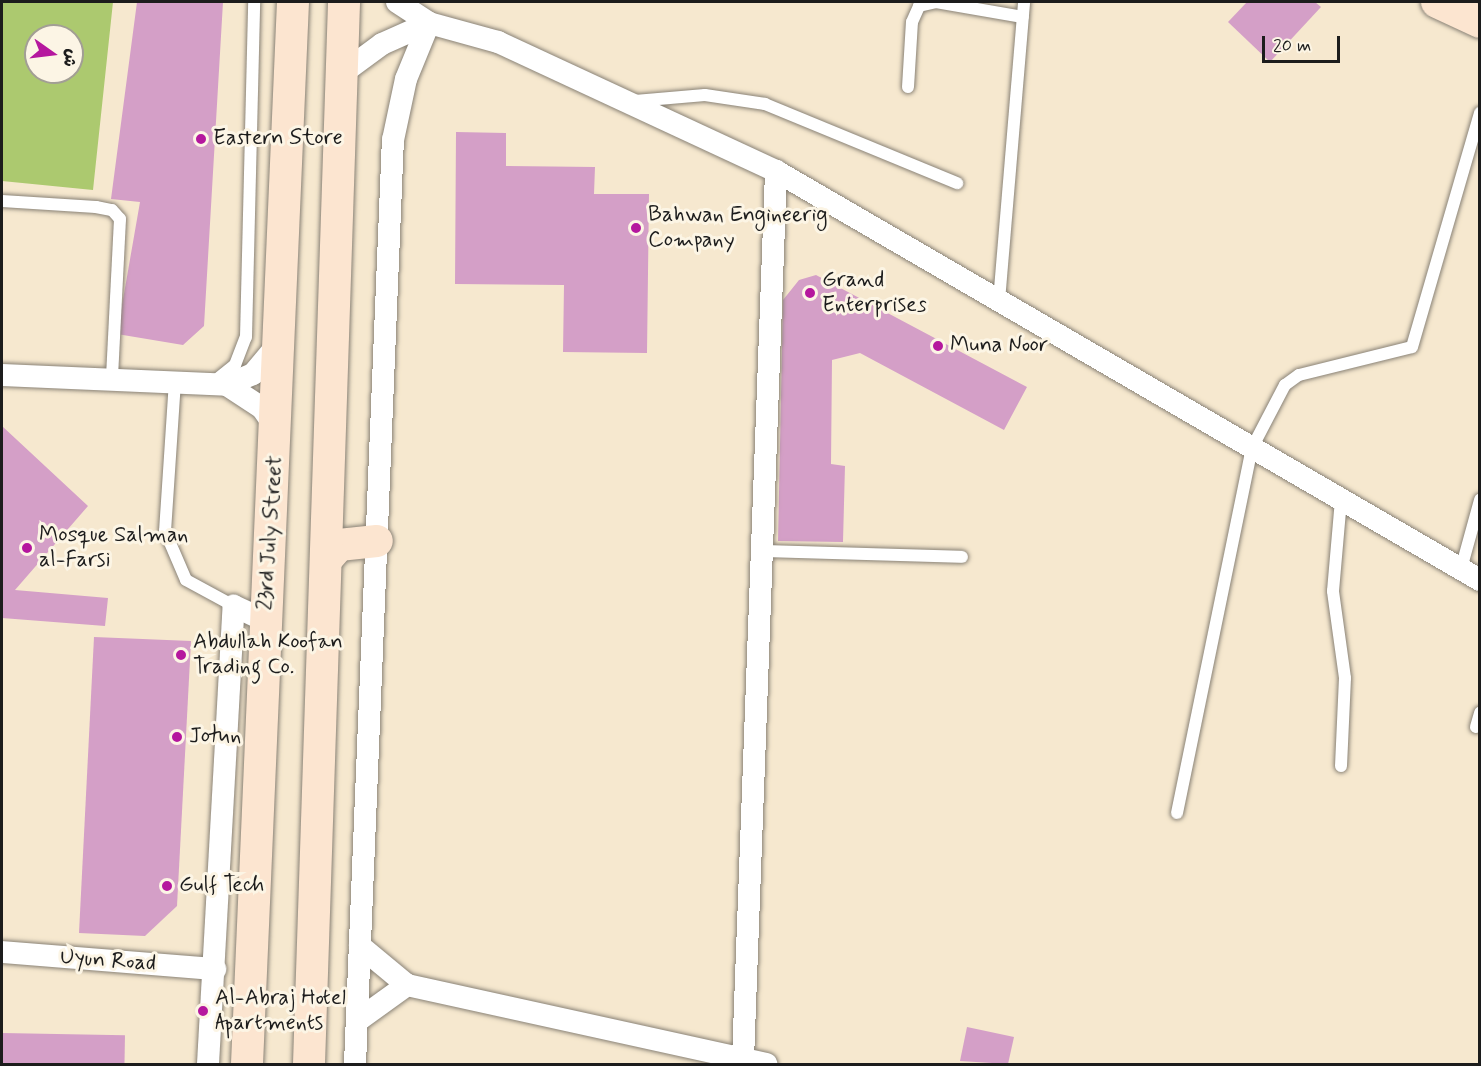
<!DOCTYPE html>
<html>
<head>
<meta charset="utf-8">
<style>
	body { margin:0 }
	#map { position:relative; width:1481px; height:1066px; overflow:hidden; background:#f6e8cf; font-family:Mynerve,"Playpen Sans Arabic",sans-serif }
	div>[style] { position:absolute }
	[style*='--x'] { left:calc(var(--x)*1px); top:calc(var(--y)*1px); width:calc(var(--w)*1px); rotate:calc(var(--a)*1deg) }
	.green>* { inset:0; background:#acc96f }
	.building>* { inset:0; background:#d49fc7; transform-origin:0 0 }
	.roads { filter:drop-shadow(0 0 2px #898276) drop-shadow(0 0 2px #898276) }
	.lane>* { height:12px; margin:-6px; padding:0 6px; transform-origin:6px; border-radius:6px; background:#fff }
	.street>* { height:22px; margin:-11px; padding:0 11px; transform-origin:11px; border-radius:11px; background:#fff }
	.secondary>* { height:32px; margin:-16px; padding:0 16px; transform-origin:16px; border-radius:16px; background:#fce5d0 }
	.dots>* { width:16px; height:16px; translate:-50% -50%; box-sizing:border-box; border:3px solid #fcf5e5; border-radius:50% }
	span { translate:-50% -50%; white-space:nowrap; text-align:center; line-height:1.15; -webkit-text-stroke:6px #fcf5e5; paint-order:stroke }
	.poi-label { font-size:22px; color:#1c1c1c }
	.left { translate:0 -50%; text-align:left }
	.street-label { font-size:22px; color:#1c1c1c }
	.frame { position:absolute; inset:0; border:3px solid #1c1c1c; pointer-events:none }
	.north { position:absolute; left:24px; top:24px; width:60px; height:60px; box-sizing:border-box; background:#fcf5e5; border:2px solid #a29e95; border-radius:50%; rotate:104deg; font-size:16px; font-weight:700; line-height:24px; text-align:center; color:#1c1c1c }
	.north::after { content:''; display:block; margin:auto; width:21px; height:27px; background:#b5179e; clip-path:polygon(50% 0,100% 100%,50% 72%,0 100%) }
	.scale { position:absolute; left:1262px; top:36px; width:78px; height:27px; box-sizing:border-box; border:3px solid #1c1c1c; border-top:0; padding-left:8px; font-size:18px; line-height:21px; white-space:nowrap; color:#1c1c1c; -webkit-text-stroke:4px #fcf5e5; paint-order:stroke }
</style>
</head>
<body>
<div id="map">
	<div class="green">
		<i style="clip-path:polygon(evenodd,2px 2px,113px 2px,93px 190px,2px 181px,2px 2px,36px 36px,72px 36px,72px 72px,36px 72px,36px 36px)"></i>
	</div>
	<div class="building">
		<i style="clip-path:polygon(137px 2px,223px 2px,204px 326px,183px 345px,117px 334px,140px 202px,111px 199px)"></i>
		<i style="clip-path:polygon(1247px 2px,1315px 2px,1321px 7px,1270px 62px,1228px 22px)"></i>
		<i style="clip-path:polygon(456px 132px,506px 133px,506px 166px,595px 167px,594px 194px,649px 194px,647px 353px,563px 352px,564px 285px,455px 284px)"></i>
		<i style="clip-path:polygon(816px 275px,1027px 387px,1004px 430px,860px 353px,832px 360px,831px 464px,845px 466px,843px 542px,778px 541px,783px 300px,799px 280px)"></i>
		<i style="clip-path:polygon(2px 426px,88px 506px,15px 590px,108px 598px,105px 626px,2px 618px)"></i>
		<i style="clip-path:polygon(94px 637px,191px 641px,177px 906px,145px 936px,79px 933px)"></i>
		<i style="clip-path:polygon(967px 1027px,1014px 1037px,1008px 1064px,960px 1061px)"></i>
		<i style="left:2px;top:1033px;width:123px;height:31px;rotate:1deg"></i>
	</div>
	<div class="roads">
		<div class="lane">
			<i style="--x:908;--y:87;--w:65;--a:-86.5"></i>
			<i style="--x:912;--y:22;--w:17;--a:-66"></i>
			<i style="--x:919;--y:6;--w:17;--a:-13"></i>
			<i style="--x:936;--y:2;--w:88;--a:9.8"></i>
			<i style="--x:635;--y:101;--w:70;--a:-4.9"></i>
			<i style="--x:705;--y:95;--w:61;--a:8.5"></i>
			<i style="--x:765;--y:104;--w:208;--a:22.4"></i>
			<i style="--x:2;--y:201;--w:94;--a:3.7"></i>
			<i style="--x:96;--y:207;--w:16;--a:11"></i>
			<i style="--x:112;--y:210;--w:12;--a:48"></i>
			<i style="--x:120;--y:219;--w:160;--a:92.9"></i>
			<i style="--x:999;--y:301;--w:300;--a:-85.2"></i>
			<i style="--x:175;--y:381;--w:150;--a:93.8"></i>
			<i style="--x:165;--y:531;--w:53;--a:66.8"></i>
			<i style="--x:186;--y:580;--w:55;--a:28.4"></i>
			<i style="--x:215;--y:381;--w:26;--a:-39"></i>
			<i style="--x:235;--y:365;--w:30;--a:-69"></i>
			<i style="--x:246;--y:337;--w:335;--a:-88.6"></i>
			<i style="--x:762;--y:551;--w:200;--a:1.7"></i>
			<i style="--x:1461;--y:569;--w:72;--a:-74.6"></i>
			<i style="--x:1476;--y:727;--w:15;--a:-74"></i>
			<i style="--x:1341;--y:766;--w:88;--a:-87.4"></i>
			<i style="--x:1345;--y:678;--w:88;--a:-97.9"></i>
			<i style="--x:1333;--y:591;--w:91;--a:-85"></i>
			<i style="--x:1177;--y:813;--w:373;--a:-78.4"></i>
			<i style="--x:1252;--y:448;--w:71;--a:-62.4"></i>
			<i style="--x:1285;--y:385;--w:17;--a:-36"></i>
			<i style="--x:1299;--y:375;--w:116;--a:-13.9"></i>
			<i style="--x:1412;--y:347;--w:244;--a:-73.8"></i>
		</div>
		<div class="street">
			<i style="--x:397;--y:2;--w:38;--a:33"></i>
			<i style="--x:429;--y:23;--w:72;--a:15.4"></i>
			<i style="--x:498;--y:42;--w:306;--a:24.9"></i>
			<i style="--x:776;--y:171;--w:814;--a:30.16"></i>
			<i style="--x:340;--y:75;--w:52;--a:-36.4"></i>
			<i style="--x:382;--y:44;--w:51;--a:-24.1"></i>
			<i style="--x:2;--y:375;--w:225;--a:2.5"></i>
			<i style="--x:227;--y:385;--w:28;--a:-23"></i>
			<i style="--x:253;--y:374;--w:40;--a:-50"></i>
			<i style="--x:227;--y:385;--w:42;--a:33.3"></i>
			<i style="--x:262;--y:408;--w:28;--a:55"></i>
			<i style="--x:360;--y:946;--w:61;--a:39.7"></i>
			<i style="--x:407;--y:985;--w:368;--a:12.4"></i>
			<i style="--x:2;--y:952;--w:214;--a:4.6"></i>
			<i style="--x:357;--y:1021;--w:62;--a:-35.8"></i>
			<i style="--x:743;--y:1059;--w:889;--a:-87.87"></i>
			<i style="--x:208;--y:1064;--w:459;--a:-86.8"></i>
			<i style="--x:234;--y:606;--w:35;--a:25"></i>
			<i style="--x:355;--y:1064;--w:925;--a:-87.65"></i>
			<i style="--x:393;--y:140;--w:62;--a:-78"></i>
			<i style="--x:406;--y:79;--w:61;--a:-67.7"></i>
		</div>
		<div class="secondary">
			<i style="--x:1437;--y:2;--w:47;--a:24.9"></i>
			<i style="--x:326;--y:560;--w:20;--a:-49"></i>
			<i style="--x:339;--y:545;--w:38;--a:-6"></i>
			<i style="--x:247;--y:1064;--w:1063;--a:-87.52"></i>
			<i style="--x:309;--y:1064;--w:1063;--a:-88.11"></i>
		</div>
	</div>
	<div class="dots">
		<i style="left:201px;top:139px;background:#b5179e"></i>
		<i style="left:636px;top:228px;background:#b5179e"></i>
		<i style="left:810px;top:293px;background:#b5179e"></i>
		<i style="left:938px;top:346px;background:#b5179e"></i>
		<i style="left:27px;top:548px;background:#b5179e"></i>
		<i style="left:181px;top:655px;background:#b5179e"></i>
		<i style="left:177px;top:737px;background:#b5179e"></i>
		<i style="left:167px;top:886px;background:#b5179e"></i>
		<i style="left:203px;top:1011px;background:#b5179e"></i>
	</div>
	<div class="poi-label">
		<span class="left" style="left:213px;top:139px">Eastern Store</span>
		<span class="left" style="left:648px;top:228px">Bahwan Engineerig<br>Company</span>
		<span class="left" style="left:822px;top:293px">Grand<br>Enterprises</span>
		<span class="left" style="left:950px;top:346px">Muna Noor</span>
		<span class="left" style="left:39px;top:548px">Mosque Salman<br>al-Farsi</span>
		<span class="left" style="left:193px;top:655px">Abdullah Koofan<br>Trading Co.</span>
		<span class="left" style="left:189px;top:737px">Jotun</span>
		<span class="left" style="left:179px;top:886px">Gulf Tech</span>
		<span class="left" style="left:215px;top:1011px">Al-Abraj Hotel<br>Apartments</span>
	</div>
	<div class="street-label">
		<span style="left:271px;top:533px;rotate:-86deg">23rd July Street</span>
		<span style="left:108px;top:961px;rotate:4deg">Uyun Road</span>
	</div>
	<div class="frame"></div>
	<div class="north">ش</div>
	<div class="scale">20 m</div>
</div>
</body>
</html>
